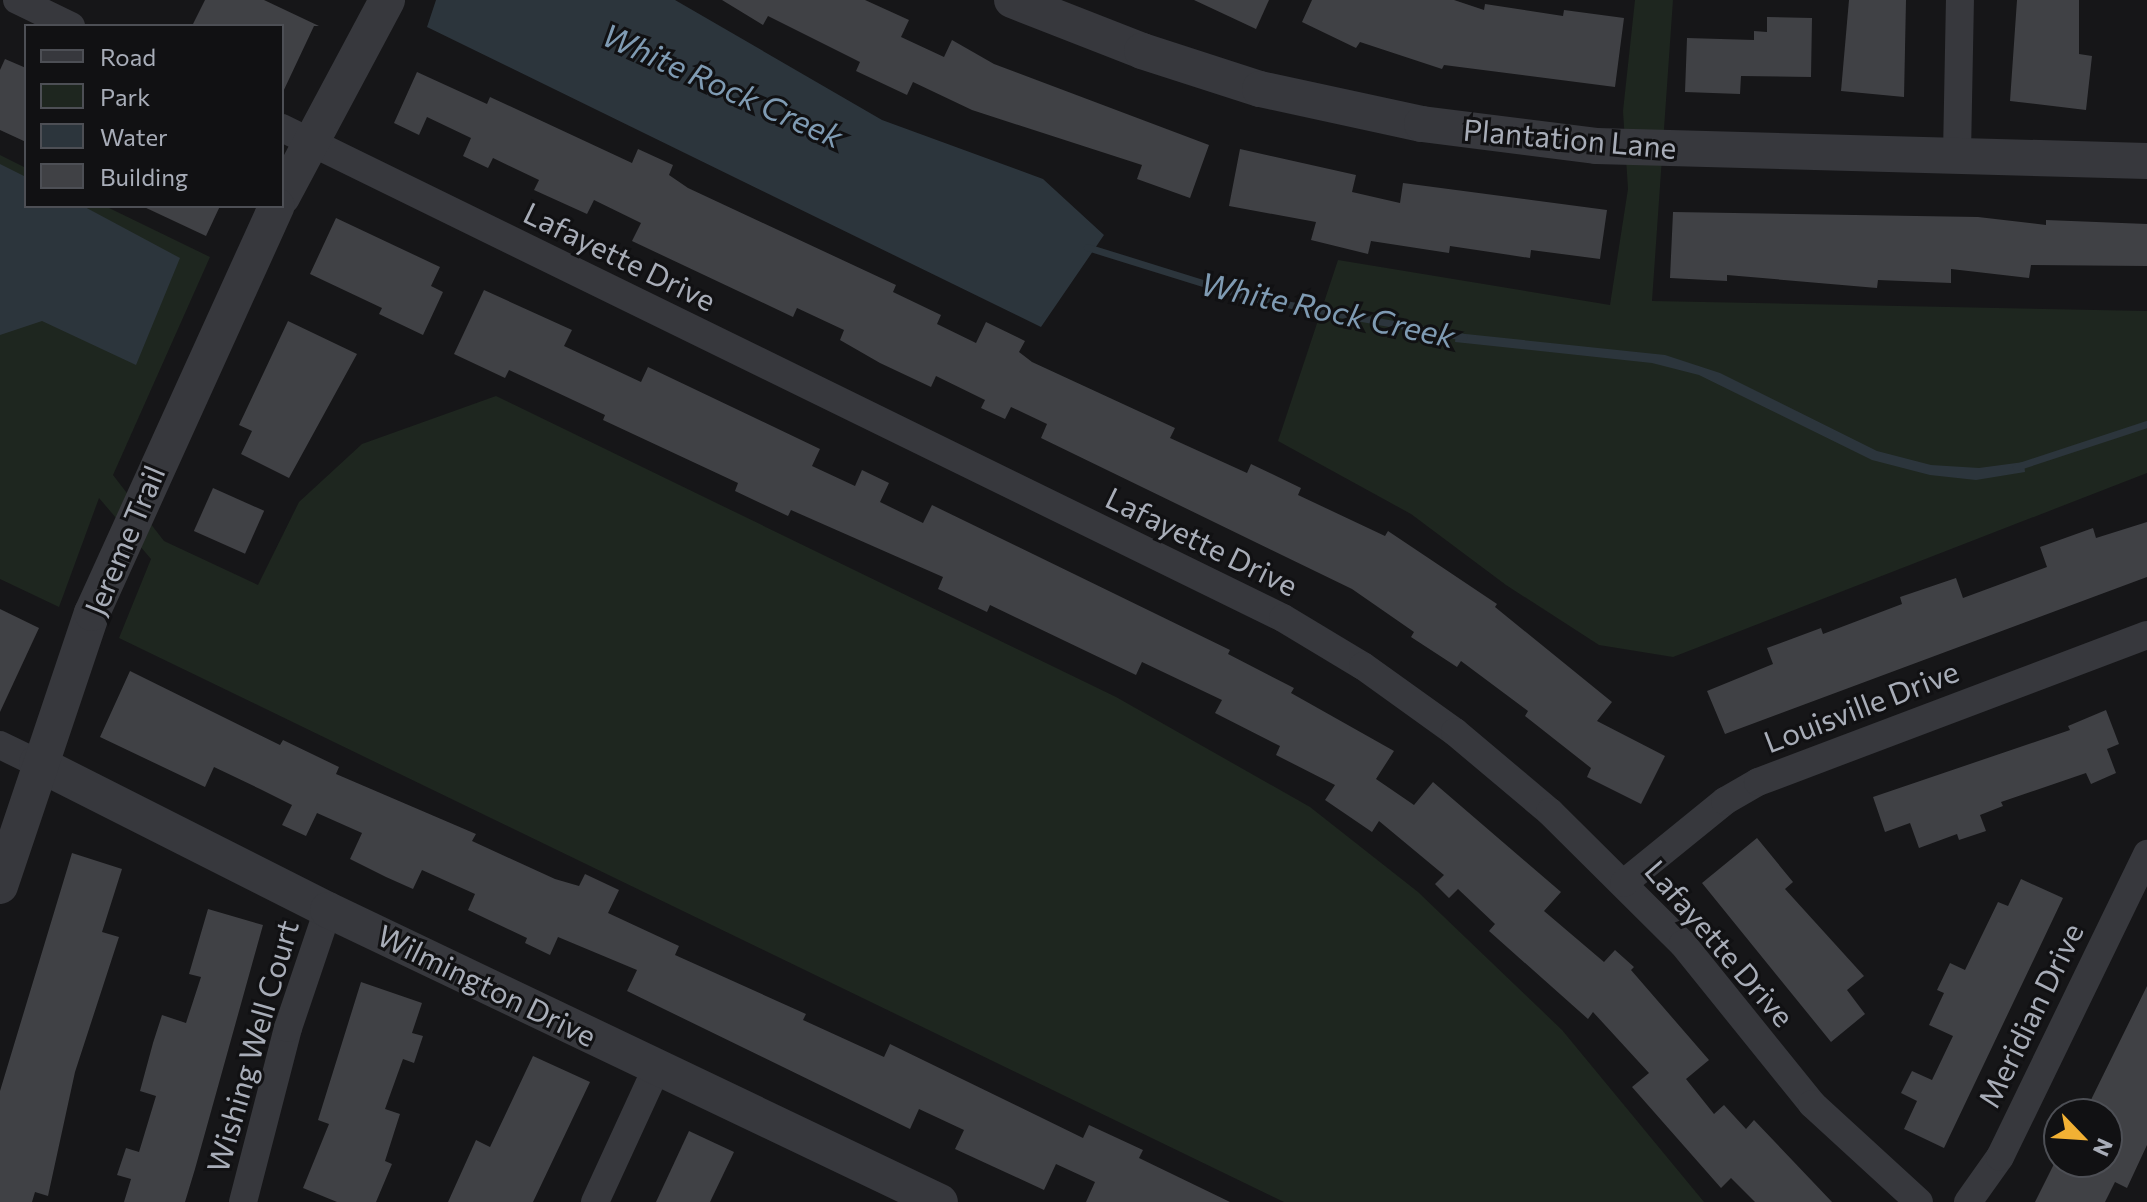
<!DOCTYPE html>
<html>
<head>
<meta charset="utf-8">
<style>
	body { margin:0 }
	#map { position:relative; width:2147px; height:1202px; overflow:hidden; background:#161618; font-family:Commissioner,sans-serif }
	div>[style] { position:absolute }
	[style*='--x'] { left:calc(var(--x)*1px); top:calc(var(--y)*1px); width:calc(var(--w)*1px); rotate:calc(var(--a)*1deg) }
	.green>* { inset:0; background:#1e261f }
	.water>* { inset:0; background:#2c353c }
	.stream>* { height:7px; margin:-3.5px; padding:0 3.5px; transform-origin:3.5px; border-radius:3.5px; background:#2c353c }
	.building>* { inset:0; background:#404145; transform-origin:0 0 }
	.minor>* { height:28px; margin:-14px; padding:0 14px; transform-origin:14px; border-radius:14px; background:#37383d }
	.tertiary>* { height:36px; margin:-18px; padding:0 18px; transform-origin:18px; border-radius:18px; background:#37383d }
	span { translate:-50% -50%; white-space:nowrap; text-align:center; line-height:1.15; -webkit-text-stroke:6px #111113; paint-order:stroke }
	.street-label { font-size:30px; color:#a8adb8 }
	.water-label { font-size:32px; color:#7f9bb3; font-style:italic }
	.legend { position:absolute; left:24px; top:24px; width:260px; height:184px; box-sizing:border-box; background:#111113; border:2px solid #4d4f55; margin:0; padding:10px 14px; list-style:none; font-size:24px; color:#a8adb8 }
	.legend li { display:flex; align-items:center; gap:16px; height:40px }
	.legend b { width:40px; border:2px solid #4d4f55 }
	.north { position:absolute; left:2043px; top:1098px; width:80px; height:80px; box-sizing:border-box; background:#111113; border:2px solid #4d4f55; border-radius:50%; rotate:115deg; font-size:22px; font-weight:700; line-height:32px; text-align:center; color:#a8adb8 }
	.north::after { content:''; display:block; margin:auto; width:28px; height:36px; background:#f2b134; clip-path:polygon(50% 0,100% 100%,50% 72%,0 100%) }
</style>
</head>
<body>
<div id="map">
	<div class="green">
		<i style="clip-path:polygon(1635px 0,1673px 0,1652px 301px,2147px 311px,2147px 473px,1673px 657px,1599px 645px,1506px 585px,1411px 514px,1278px 441px,1338px 260px,1610px 305px,1628px 189px,1623px 111px)"></i>
		<i style="clip-path:polygon(0 155px,26px 168px,26px 206px,105px 206px,210px 257px,113px 475px,164px 541px,258px 585px,299px 502px,362px 444px,496px 396px,1116px 697px,1310px 807px,1418px 892px,1562px 1030px,1704px 1202px,1284px 1202px,119px 638px,151px 559px,99px 498px,59px 607px,0 579px)"></i>
	</div>
	<div class="water">
		<i style="clip-path:polygon(436px 0,675px 0,882px 120px,1043px 179px,1104px 235px,1041px 327px,427px 27px)"></i>
		<i style="clip-path:polygon(0 164px,26px 177px,26px 206px,83px 206px,180px 258px,136px 365px,42px 321px,0 335px)"></i>
		<i style="clip-path:polygon(1456px 333px,1665px 355px,1720px 373px,1877px 451px,1931px 465px,1979px 468px,2024px 462px,2025px 472px,1976px 480px,1930px 475px,1872px 460px,1699px 375px,1652px 363px,1455px 342px)"></i>
	</div>
	<div class="stream">
		<i style="--x:1087;--y:247;--w:169;--a:17.3"></i>
		<i style="--x:1248;--y:297;--w:219;--a:10.5"></i>
		<i style="--x:2016;--y:467;--w:138;--a:-18.2"></i>
	</div>
	<div class="building">
		<i style="clip-path:polygon(205px 0,264px 0,319px 26px,314px 26px,282px 94px,282px 26px,192px 26px)"></i>
		<i style="clip-path:polygon(722px 0,865px 0,909px 20px,901px 37px,944px 57px,952px 40px,994px 64px,1209px 145px,1190px 198px,1137px 179px,1142px 165px,972px 110px,913px 82px,907px 95px,856px 71px,860px 62px,768px 16px,763px 25px)"></i>
		<i style="clip-path:polygon(1194px 0,1269px 0,1256px 29px)"></i>
		<i style="clip-path:polygon(1312px 0,1454px 0,1484px 10px,1485px 4px,1563px 16px,1564px 10px,1624px 18px,1615px 87px,1444px 65px,1442px 69px,1360px 42px,1356px 48px,1302px 22px)"></i>
		<i style="clip-path:polygon(1849px 0,1906px 0,1904px 97px,1841px 91px)"></i>
		<i style="clip-path:polygon(2017px 0,2079px 0,2079px 54px,2092px 56px,2086px 110px,2010px 101px)"></i>
		<i style="clip-path:polygon(1767px 17px,1812px 18px,1811px 77px,1741px 76px,1740px 94px,1685px 92px,1687px 38px,1754px 40px,1754px 31px,1767px 32px)"></i>
		<i style="clip-path:polygon(5px 59px,26px 68px,26px 142px,0 130px,0 70px)"></i>
		<i style="clip-path:polygon(417px 72px,487px 104px,490px 97px,632px 163px,638px 149px,673px 165px,669px 175px,688px 188px,896px 285px,893px 292px,941px 315px,937px 324px,976px 343px,986px 322px,1025px 341px,1019px 352px,1032px 362px,1175px 428px,1170px 438px,1247px 473px,1251px 464px,1301px 488px,1298px 495px,1385px 536px,1388px 531px,1497px 604px,1495px 607px,1612px 702px,1597px 721px,1665px 756px,1641px 804px,1587px 777px,1591px 768px,1525px 716px,1528px 711px,1461px 661px,1457px 667px,1411px 637px,1414px 632px,1352px 589px,1041px 438px,1047px 424px,1011px 407px,1005px 419px,981px 408px,985px 400px,936px 376px,931px 387px,880px 363px,840px 340px,844px 330px,797px 308px,793px 317px,632px 241px,641px 223px,594px 200px,587px 214px,534px 190px,539px 180px,493px 158px,488px 168px,463px 156px,471px 138px,427px 117px,419px 135px,394px 123px)"></i>
		<i style="clip-path:polygon(1240px 149px,1356px 175px,1352px 192px,1400px 203px,1403px 183px,1607px 210px,1600px 259px,1531px 250px,1530px 258px,1450px 246px,1449px 253px,1371px 241px,1368px 254px,1311px 240px,1316px 222px,1229px 206px)"></i>
		<i style="clip-path:polygon(142px 206px,220px 206px,206px 236px)"></i>
		<i style="clip-path:polygon(1673px 212px,1978px 217px,2046px 225px,2046px 220px,2147px 224px,2147px 266px,2031px 265px,2029px 278px,1951px 269px,1951px 283px,1878px 280px,1877px 288px,1727px 275px,1727px 281px,1670px 278px)"></i>
		<i style="clip-path:polygon(336px 218px,440px 267px,431px 286px,443px 292px,423px 335px,379px 314px,382px 308px,310px 274px)"></i>
		<i style="clip-path:polygon(484px 290px,572px 330px,564px 346px,641px 382px,648px 367px,820px 449px,812px 466px,855px 486px,862px 470px,889px 483px,880px 502px,923px 523px,932px 505px,1230px 650px,1228px 654px,1294px 688px,1291px 693px,1394px 751px,1376px 779px,1414px 805px,1433px 782px,1561px 892px,1544px 911px,1604px 962px,1615px 950px,1634px 967px,1631px 970px,1709px 1060px,1686px 1079px,1714px 1114px,1724px 1105px,1746px 1129px,1754px 1120px,1832px 1202px,1755px 1202px,1731px 1178px,1721px 1188px,1632px 1087px,1649px 1073px,1593px 1012px,1588px 1019px,1489px 931px,1495px 924px,1458px 889px,1449px 898px,1435px 884px,1444px 875px,1379px 821px,1372px 832px,1325px 800px,1335px 785px,1276px 755px,1280px 746px,1215px 713px,1222px 700px,1142px 662px,1136px 675px,990px 605px,987px 612px,938px 589px,943px 577px,791px 510px,788px 516px,735px 491px,738px 483px,603px 420px,605px 415px,509px 370px,505px 378px,454px 354px)"></i>
		<i style="clip-path:polygon(288px 321px,357px 354px,289px 478px,241px 454px,252px 431px,239px 425px)"></i>
		<i style="left:213px;top:488px;width:56px;height:47px;rotate:24deg"></i>
		<i style="clip-path:polygon(2147px 522px,2147px 577px,1725px 734px,1707px 691px,1773px 664px,1767px 648px,1821px 628px,1823px 634px,1902px 604px,1900px 597px,1956px 578px,1963px 598px,2047px 567px,2040px 547px,2093px 528px,2096px 538px)"></i>
		<i style="clip-path:polygon(0 609px,39px 628px,0 712px)"></i>
		<i style="clip-path:polygon(130px 671px,280px 745px,283px 740px,339px 767px,336px 774px,476px 834px,472px 841px,555px 879px,579px 886px,585px 874px,619px 890px,608px 913px,679px 946px,675px 955px,806px 1014px,803px 1020px,884px 1057px,890px 1044px,1083px 1138px,1089px 1125px,1143px 1150px,1139px 1158px,1230px 1202px,1086px 1202px,1095px 1182px,1056px 1164px,1044px 1190px,955px 1149px,964px 1130px,919px 1109px,910px 1129px,627px 991px,637px 970px,558px 937px,550px 955px,525px 943px,527px 938px,468px 910px,475px 894px,422px 870px,413px 889px,386px 877px,350px 859px,362px 833px,317px 813px,306px 836px,282px 825px,292px 805px,260px 789px,214px 767px,205px 787px,100px 737px)"></i>
		<i style="clip-path:polygon(2106px 710px,2119px 744px,2107px 749px,2116px 773px,2091px 784px,2086px 773px,2001px 802px,2003px 806px,1980px 815px,1986px 831px,1959px 840px,1957px 834px,1919px 848px,1910px 823px,1885px 832px,1873px 797px,2070px 730px,2068px 726px)"></i>
		<i style="clip-path:polygon(1757px 838px,1793px 882px,1785px 889px,1864px 976px,1847px 990px,1865px 1014px,1831px 1042px,1702px 883px)"></i>
		<i style="clip-path:polygon(72px 853px,122px 869px,102px 932px,119px 937px,75px 1072px,48px 1196px,35px 1192px,32px 1202px,0 1202px,0 1091px)"></i>
		<i style="clip-path:polygon(2021px 879px,2063px 898px,1944px 1148px,1904px 1129px,1917px 1101px,1901px 1093px,1912px 1071px,1932px 1080px,1953px 1036px,1929px 1025px,1944px 993px,1937px 990px,1950px 963px,1965px 970px,1998px 902px,2008px 906px)"></i>
		<i style="clip-path:polygon(208px 909px,263px 925px,195px 1169px,185px 1202px,124px 1202px,131px 1179px,117px 1175px,126px 1148px,139px 1152px,156px 1096px,140px 1091px,153px 1043px,162px 1015px,186px 1023px,201px 977px,189px 974px)"></i>
		<i style="clip-path:polygon(361px 982px,422px 1003px,412px 1033px,423px 1036px,414px 1063px,403px 1059px,385px 1109px,400px 1114px,385px 1161px,392px 1164px,376px 1202px,337px 1202px,303px 1188px,329px 1124px,318px 1120px)"></i>
		<i style="clip-path:polygon(2147px 986px,2147px 1145px,2127px 1188px,2115px 1182px,2105px 1202px,2035px 1202px,2055px 1162px,2107px 1162px,2107px 1114px,2084px 1114px)"></i>
		<i style="clip-path:polygon(533px 1056px,590px 1082px,533px 1202px,448px 1202px,476px 1140px,490px 1147px)"></i>
		<i style="clip-path:polygon(689px 1131px,734px 1152px,710px 1202px,656px 1202px)"></i>
	</div>
	<div class="minor">
		<i style="--x:17;--y:0;--w:60;--a:25.7"></i>
		<i style="--x:282;--y:128;--w:1114;--a:26.08"></i>
		<i style="--x:1283;--y:618;--w:93;--a:31"></i>
		<i style="--x:1363;--y:666;--w:113;--a:35.7"></i>
		<i style="--x:1455;--y:732;--w:124;--a:40.1"></i>
		<i style="--x:1550;--y:812;--w:187;--a:44.8"></i>
		<i style="--x:1683;--y:944;--w:206;--a:51.1"></i>
		<i style="--x:1812;--y:1104;--w:145;--a:42.5"></i>
		<i style="--x:1957;--y:154;--w:154;--a:-88.9"></i>
		<i style="--x:0;--y:745;--w:41;--a:25.9"></i>
		<i style="--x:1624;--y:883;--w:130;--a:-39.1"></i>
		<i style="--x:1725;--y:801;--w:38;--a:-30"></i>
		<i style="--x:1758;--y:782;--w:416;--a:-20.7"></i>
		<i style="--x:243;--y:1202;--w:180;--a:-75.5"></i>
		<i style="--x:288;--y:1028;--w:125;--a:-71.3"></i>
		<i style="--x:595;--y:1202;--w:149;--a:-65.3"></i>
		<i style="--x:1968;--y:1202;--w:55;--a:-54.6"></i>
		<i style="--x:2000;--y:1157;--w:337;--a:-64.1"></i>
	</div>
	<div class="tertiary">
		<i style="--x:1012;--y:0;--w:140;--a:21.4"></i>
		<i style="--x:1142;--y:51;--w:124;--a:17.9"></i>
		<i style="--x:1260;--y:89;--w:166;--a:12.2"></i>
		<i style="--x:1422;--y:124;--w:175;--a:7.2"></i>
		<i style="--x:1596;--y:146;--w:551;--a:1.56"></i>
		<i style="--x:282;--y:197;--w:223;--a:-61.9"></i>
		<i style="--x:37;--y:763;--w:326;--a:26.8"></i>
		<i style="--x:328;--y:910;--w:678;--a:25.51"></i>
		<i style="--x:0;--y:886;--w:288;--a:-71.4"></i>
		<i style="--x:92;--y:613;--w:447;--a:-65.6"></i>
	</div>
	<div class="street-label">
		<span style="left:1570px;top:138px;rotate:5deg">Plantation Lane</span>
		<span style="left:620px;top:256px;rotate:26deg">Lafayette Drive</span>
		<span style="left:124px;top:540px;rotate:-67deg">Jereme Trail</span>
		<span style="left:1202px;top:541px;rotate:26deg">Lafayette Drive</span>
		<span style="left:1861px;top:706px;rotate:-21deg">Louisville Drive</span>
		<span style="left:1720px;top:943px;rotate:49deg">Lafayette Drive</span>
		<span style="left:487px;top:985px;rotate:26deg">Wilmington Drive</span>
		<span style="left:2030px;top:1015px;rotate:-64deg">Meridian Drive</span>
		<span style="left:252px;top:1046px;rotate:-74deg">Wishing Well Court</span>
	</div>
	<div class="water-label">
		<span style="left:723px;top:85px;rotate:24deg">White Rock Creek</span>
		<span style="left:1328px;top:309px;rotate:12deg">White Rock Creek</span>
	</div>
	<ul class="legend">
	<li><b style="height:10px;background:#37383d"></b>Road</li>
	<li><b style="height:22px;background:#1e261f"></b>Park</li>
	<li><b style="height:22px;background:#2c353c"></b>Water</li>
	<li><b style="height:22px;background:#404145"></b>Building</li>
	</ul>
	<div class="north">N</div>
</div>
</body>
</html>
